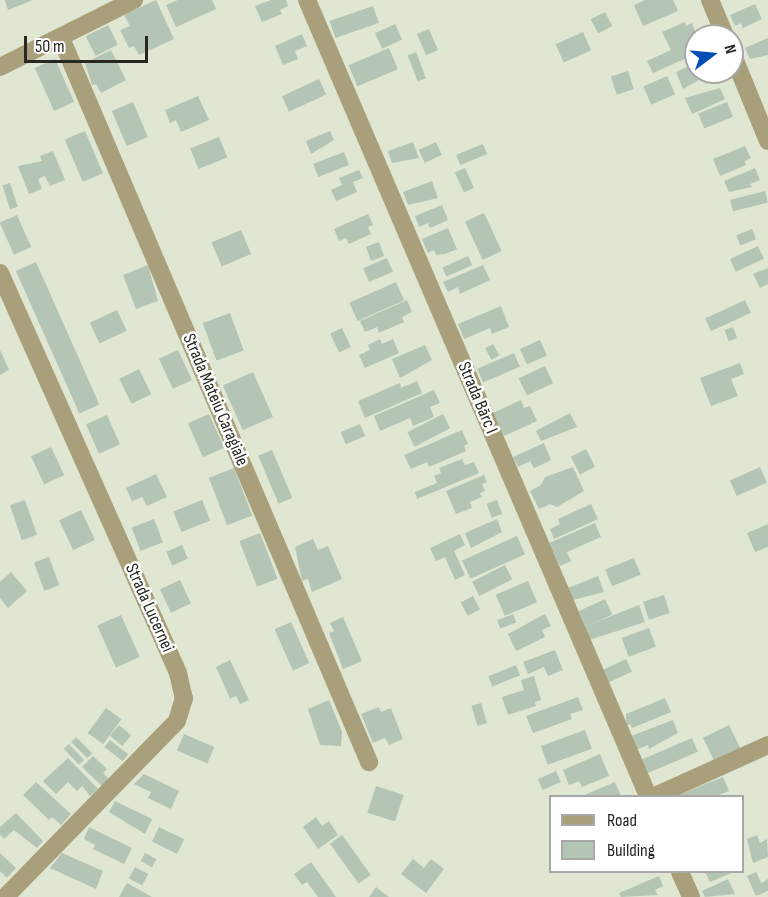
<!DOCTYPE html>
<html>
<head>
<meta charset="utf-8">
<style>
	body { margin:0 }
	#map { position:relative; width:768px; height:897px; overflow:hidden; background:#dfe6d2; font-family:"Sofia Sans Condensed",sans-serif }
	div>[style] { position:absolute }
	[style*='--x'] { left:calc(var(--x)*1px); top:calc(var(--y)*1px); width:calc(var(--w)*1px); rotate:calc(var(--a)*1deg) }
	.building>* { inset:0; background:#b4c5b6; transform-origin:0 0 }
	.minor>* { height:18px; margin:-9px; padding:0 9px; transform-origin:9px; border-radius:9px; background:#a9a07b }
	span { translate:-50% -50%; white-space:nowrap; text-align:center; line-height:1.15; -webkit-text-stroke:5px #fff; paint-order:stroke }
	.street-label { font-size:18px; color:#262821 }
	.legend { position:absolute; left:549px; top:795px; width:195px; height:78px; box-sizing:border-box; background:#fff; border:2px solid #a8a9a6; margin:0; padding:8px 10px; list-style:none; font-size:18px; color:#262821 }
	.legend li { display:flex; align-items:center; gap:12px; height:30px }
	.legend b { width:30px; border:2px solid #a8a9a6 }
	.north { position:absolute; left:684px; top:24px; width:60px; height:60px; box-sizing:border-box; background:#fff; border:2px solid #a8a9a6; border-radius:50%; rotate:74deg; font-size:16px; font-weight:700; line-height:24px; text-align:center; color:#262821 }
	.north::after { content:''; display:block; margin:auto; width:21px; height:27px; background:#004db6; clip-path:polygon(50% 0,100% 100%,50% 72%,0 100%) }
	.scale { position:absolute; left:24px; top:36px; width:124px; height:27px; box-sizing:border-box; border:3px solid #262821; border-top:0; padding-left:8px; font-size:18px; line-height:21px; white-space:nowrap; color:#262821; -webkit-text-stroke:4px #fff; paint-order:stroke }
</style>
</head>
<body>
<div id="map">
	<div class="building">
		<i style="clip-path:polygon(5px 0,33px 0,8px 10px)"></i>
		<i style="clip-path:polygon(156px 0,174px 39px,139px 55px,134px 46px,129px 48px,120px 30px,130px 26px,124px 15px)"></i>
		<i style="clip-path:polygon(178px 0,212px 0,216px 9px,176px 27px,166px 5px)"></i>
		<i style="clip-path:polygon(271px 0,286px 0,288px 6px,280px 10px,282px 14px,262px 22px,255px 6px)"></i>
		<i style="clip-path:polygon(645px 0,673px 0,678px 11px,643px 26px,634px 5px)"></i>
		<i style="clip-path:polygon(755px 4px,762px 19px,743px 28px,741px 23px,735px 26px,730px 15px)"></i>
		<i style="left:373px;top:6px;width:18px;height:46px;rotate:71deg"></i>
		<i style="left:605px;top:12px;width:16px;height:16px;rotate:63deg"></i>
		<i style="clip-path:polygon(685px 22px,686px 26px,692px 23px,697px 36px,696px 54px,653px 73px,647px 61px,671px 50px,662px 32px)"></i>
		<i style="left:395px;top:24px;width:17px;height:22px;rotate:65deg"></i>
		<i style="left:108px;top:25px;width:22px;height:25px;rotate:63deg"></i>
		<i style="left:429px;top:29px;width:23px;height:13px;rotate:67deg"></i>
		<i style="left:583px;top:32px;width:20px;height:30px;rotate:66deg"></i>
		<i style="clip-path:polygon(302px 34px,307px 46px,295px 51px,298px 59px,283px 65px,275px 46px)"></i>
		<i style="clip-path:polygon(768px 38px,768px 55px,750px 59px,745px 48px)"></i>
		<i style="left:389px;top:48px;width:23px;height:44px;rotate:67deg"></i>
		<i style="clip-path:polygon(111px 50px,126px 80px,101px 93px,96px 84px,92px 85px,85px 63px)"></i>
		<i style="left:416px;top:52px;width:28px;height:9px;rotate:69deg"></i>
		<i style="left:55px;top:59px;width:47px;height:22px;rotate:66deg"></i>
		<i style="clip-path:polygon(696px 63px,696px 72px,713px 72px,683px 89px,676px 72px)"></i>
		<i style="left:628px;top:71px;width:19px;height:18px;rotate:72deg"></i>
		<i style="left:667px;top:76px;width:20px;height:26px;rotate:66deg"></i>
		<i style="left:319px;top:79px;width:17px;height:41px;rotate:65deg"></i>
		<i style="clip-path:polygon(720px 88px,725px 99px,692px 114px,685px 98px)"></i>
		<i style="clip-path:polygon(198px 96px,209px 120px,181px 132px,176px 120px,170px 123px,165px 110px)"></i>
		<i style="left:133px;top:102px;width:38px;height:23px;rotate:67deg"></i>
		<i style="left:727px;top:102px;width:16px;height:31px;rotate:68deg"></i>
		<i style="left:85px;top:131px;width:46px;height:22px;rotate:67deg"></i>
		<i style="clip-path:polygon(330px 131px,334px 140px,311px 154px,306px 141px)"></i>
		<i style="left:219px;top:137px;width:22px;height:31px;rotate:68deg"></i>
		<i style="clip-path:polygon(413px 142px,419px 158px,392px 163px,388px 151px)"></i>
		<i style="left:436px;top:142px;width:14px;height:19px;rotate:65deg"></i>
		<i style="left:483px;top:144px;width:11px;height:29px;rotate:68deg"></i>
		<i style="clip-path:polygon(745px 146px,751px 158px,745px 161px,746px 165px,720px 176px,713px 159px)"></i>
		<i style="clip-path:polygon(53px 151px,65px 180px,50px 186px,45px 176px,38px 179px,42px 189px,29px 194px,18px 166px,42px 161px,40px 156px)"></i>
		<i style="left:344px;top:152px;width:14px;height:33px;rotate:69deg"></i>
		<i style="left:465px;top:168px;width:22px;height:11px;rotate:66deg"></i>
		<i style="clip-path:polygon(755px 168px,760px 180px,750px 184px,752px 187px,729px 192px,724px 181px)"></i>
		<i style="clip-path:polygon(359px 170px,363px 178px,353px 182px,357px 192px,336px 201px,331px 190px,342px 185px,339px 178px)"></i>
		<i style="clip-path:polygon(432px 181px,438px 198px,408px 205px,403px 192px)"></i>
		<i style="left:10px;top:183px;width:25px;height:8px;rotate:72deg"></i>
		<i style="left:765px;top:191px;width:12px;height:36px;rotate:76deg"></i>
		<i style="clip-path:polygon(442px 205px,448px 220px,430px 228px,428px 223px,419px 227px,415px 216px)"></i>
		<i style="left:484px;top:213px;width:42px;height:21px;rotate:65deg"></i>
		<i style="clip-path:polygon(368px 214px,373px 225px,368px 227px,371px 234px,349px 244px,346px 238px,339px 241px,334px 229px)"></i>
		<i style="left:17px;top:215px;width:35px;height:19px;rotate:66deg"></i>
		<i style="clip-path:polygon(448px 228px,457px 249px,445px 254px,436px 255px,434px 250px,428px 253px,422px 239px)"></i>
		<i style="left:752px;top:229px;width:11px;height:17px;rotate:68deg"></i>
		<i style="left:241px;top:230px;width:26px;height:32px;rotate:67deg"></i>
		<i style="left:379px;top:242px;width:15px;height:14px;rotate:70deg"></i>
		<i style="left:758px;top:246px;width:14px;height:31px;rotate:65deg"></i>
		<i style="left:468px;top:256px;width:10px;height:28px;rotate:66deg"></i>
		<i style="left:387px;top:258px;width:15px;height:26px;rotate:67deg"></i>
		<i style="left:36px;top:262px;width:156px;height:22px;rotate:66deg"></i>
		<i style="clip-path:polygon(148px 265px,158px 301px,136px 309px,123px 275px)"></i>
		<i style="clip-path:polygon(483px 265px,490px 280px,460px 294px,458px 287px,448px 292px,443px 282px)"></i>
		<i style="clip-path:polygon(768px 268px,768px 284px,760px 288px,753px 274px)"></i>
		<i style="left:396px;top:282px;width:20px;height:51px;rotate:66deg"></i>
		<i style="clip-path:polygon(407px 300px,412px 312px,402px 317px,404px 322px,379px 333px,377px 327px,365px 332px,360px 321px)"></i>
		<i style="left:745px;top:300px;width:14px;height:44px;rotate:65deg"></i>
		<i style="clip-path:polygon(501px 306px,509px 327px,492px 334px,490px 328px,464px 339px,458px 324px)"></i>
		<i style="left:117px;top:310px;width:23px;height:30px;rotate:65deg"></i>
		<i style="left:230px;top:313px;width:40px;height:29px;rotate:70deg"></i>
		<i style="left:733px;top:327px;width:12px;height:9px;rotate:70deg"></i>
		<i style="left:342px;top:328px;width:21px;height:13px;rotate:65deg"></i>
		<i style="clip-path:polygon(380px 339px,382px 344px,393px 339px,399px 353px,365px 368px,359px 355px,370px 350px,368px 345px)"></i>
		<i style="left:540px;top:340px;width:17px;height:22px;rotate:66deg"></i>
		<i style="left:493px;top:344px;width:13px;height:9px;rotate:61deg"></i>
		<i style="clip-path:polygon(425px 345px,432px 360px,400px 378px,392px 359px)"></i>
		<i style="clip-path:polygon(0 350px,9px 370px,0 375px)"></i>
		<i style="left:178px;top:350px;width:33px;height:21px;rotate:65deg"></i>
		<i style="left:514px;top:353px;width:15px;height:40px;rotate:67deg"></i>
		<i style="clip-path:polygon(740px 363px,744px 374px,731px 379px,738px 396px,711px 406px,700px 378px)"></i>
		<i style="left:545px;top:366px;width:19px;height:29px;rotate:65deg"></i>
		<i style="left:139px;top:369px;width:28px;height:22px;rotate:64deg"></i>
		<i style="left:253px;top:372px;width:49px;height:33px;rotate:66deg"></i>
		<i style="clip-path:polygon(417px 381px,422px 393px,365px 418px,358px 401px,400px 383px,401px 388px)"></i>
		<i style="clip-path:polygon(434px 390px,440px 403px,430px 407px,434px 417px,413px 426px,410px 418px,380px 431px,374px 416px)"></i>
		<i style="clip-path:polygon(521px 400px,524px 408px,530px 406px,537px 421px,504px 436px,493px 413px)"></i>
		<i style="clip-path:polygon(570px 413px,577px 427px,541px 441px,536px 431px)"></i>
		<i style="left:209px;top:414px;width:37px;height:23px;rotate:66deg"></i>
		<i style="left:443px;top:414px;width:16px;height:40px;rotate:63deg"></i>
		<i style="left:107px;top:415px;width:32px;height:23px;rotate:66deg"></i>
		<i style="left:360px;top:424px;width:13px;height:21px;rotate:67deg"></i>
		<i style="clip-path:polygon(462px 430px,468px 444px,464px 446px,466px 451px,429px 467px,427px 462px,411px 469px,404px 455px)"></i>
		<i style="clip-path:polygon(544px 443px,551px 460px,534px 468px,530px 461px,518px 467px,513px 457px)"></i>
		<i style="left:51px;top:447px;width:31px;height:22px;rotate:65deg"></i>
		<i style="left:586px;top:449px;width:20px;height:17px;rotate:63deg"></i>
		<i style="left:272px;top:450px;width:52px;height:15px;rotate:67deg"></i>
		<i style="clip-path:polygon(462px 459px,465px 465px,474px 462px,479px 473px,417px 499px,415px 492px,437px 483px,434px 476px,441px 473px,439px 468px)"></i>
		<i style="clip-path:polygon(573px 467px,584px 491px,557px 507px,550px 504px,539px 509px,530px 491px,541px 485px,545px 477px)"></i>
		<i style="left:760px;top:467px;width:17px;height:33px;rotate:66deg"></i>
		<i style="left:234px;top:468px;width:51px;height:27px;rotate:69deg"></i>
		<i style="clip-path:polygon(156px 474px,167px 497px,147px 506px,142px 497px,132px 501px,126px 488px)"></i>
		<i style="clip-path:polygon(484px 475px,487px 482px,482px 484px,485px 491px,480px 493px,482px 497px,470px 502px,472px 508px,456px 514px,446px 491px)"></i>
		<i style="left:25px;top:500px;width:37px;height:16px;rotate:71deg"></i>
		<i style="left:202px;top:500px;width:22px;height:31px;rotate:68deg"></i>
		<i style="left:497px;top:500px;width:15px;height:11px;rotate:70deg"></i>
		<i style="clip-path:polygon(591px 504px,598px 519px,554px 539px,550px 529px,560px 524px,558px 519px)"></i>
		<i style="left:81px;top:510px;width:33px;height:24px;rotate:65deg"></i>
		<i style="left:154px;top:519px;width:25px;height:24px;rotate:69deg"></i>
		<i style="clip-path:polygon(497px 519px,502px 532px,471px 548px,465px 533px)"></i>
		<i style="clip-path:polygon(595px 523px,601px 537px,567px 552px,571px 561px,560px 566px,549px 543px)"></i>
		<i style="clip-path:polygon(768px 524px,768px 547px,755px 552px,747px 533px)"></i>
		<i style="left:260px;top:533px;width:49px;height:22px;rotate:69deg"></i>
		<i style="clip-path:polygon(460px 534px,465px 545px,454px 551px,465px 575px,455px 580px,445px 557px,436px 561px,430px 548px)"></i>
		<i style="left:517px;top:536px;width:20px;height:60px;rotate:66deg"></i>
		<i style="clip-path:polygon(313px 539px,318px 550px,328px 546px,342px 579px,312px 592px,308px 579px,302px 581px,295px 547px)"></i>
		<i style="left:182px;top:545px;width:15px;height:17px;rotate:67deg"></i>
		<i style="left:49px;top:557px;width:30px;height:16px;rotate:70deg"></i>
		<i style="left:634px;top:558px;width:18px;height:31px;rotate:68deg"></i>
		<i style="left:505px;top:565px;width:16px;height:37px;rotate:63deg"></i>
		<i style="clip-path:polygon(11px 572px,27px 591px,8px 608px,0 598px,0 582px)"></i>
		<i style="clip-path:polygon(598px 576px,604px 592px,573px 600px,568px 588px)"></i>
		<i style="left:180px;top:580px;width:26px;height:22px;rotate:65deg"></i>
		<i style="left:528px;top:581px;width:23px;height:35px;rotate:67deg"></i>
		<i style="left:664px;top:595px;width:19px;height:22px;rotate:72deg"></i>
		<i style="left:473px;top:596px;width:15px;height:14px;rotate:62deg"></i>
		<i style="left:605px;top:599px;width:17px;height:29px;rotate:65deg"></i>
		<i style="clip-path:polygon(639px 605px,645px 622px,589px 640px,584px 627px)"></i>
		<i style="left:513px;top:614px;width:9px;height:17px;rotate:69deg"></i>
		<i style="clip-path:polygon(545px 614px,551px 626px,542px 630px,545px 637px,516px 651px,508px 634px)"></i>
		<i style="left:121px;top:615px;width:46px;height:26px;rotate:66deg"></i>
		<i style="clip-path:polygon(343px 617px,362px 661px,343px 669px,329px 633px,334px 631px,330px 623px)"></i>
		<i style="left:291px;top:622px;width:45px;height:18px;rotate:66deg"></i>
		<i style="left:649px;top:628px;width:20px;height:29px;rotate:70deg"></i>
		<i style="clip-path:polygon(555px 650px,563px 670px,548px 676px,544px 667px,528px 674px,523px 662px)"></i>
		<i style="left:626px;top:659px;width:14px;height:27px;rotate:65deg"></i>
		<i style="clip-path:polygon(230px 660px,249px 700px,240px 704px,236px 696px,230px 699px,216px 667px)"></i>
		<i style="left:516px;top:665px;width:11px;height:30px;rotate:68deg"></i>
		<i style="clip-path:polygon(534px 676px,541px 700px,535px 702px,536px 706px,508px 715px,502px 697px,524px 690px,521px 680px)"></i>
		<i style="clip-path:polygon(578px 697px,583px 710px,570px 714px,572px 719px,533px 733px,526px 716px)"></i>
		<i style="clip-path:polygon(665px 698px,671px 712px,632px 728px,630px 724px,626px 726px,626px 714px)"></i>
		<i style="clip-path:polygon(329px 700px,342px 732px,341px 746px,320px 745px,308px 709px)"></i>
		<i style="left:481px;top:703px;width:21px;height:10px;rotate:73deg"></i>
		<i style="clip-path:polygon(379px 707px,381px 712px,391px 708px,403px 739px,389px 745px,385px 738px,373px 743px,361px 714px)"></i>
		<i style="left:106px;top:708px;width:19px;height:31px;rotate:36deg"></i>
		<i style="clip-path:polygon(673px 720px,678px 733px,649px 749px,648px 745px,636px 750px,631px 736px)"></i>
		<i style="left:119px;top:725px;width:16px;height:14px;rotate:40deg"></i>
		<i style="left:729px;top:725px;width:28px;height:29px;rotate:64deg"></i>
		<i style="left:585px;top:730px;width:20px;height:47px;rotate:70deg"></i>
		<i style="left:184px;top:734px;width:33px;height:18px;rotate:23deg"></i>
		<i style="left:76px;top:737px;width:23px;height:7px;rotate:45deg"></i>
		<i style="left:692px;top:738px;width:15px;height:56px;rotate:67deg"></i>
		<i style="left:110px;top:740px;width:23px;height:9px;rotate:38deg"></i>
		<i style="left:69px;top:744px;width:22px;height:7px;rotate:47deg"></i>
		<i style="clip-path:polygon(600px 754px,609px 776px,582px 787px,579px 781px,569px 785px,563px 770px)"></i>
		<i style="clip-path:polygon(93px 756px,107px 769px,103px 773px,109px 779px,102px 786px,82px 767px)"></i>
		<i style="clip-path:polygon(68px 758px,98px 789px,90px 796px,82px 786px,77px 791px,68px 782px,56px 794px,43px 781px)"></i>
		<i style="left:556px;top:771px;width:12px;height:20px;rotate:66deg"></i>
		<i style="clip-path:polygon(144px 774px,179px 791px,171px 809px,148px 798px,151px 792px,134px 784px)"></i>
		<i style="clip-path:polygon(723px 777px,729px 791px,716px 796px,676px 796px)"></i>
		<i style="clip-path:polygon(36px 782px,71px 814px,61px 825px,52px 817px,49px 820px,23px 795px)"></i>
		<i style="clip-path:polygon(615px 782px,621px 796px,582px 796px)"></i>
		<i style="left:376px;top:786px;width:29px;height:28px;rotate:18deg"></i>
		<i style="clip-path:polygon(115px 801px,152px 819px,145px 834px,109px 812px)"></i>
		<i style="clip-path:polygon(16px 813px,43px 841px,37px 848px,14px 830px,4px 839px,0 835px,0 827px)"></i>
		<i style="clip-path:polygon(316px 817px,322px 826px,329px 821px,338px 835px,318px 849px,303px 827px)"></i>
		<i style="clip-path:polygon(89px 827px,132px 848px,124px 864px,93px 849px,95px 845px,84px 839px)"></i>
		<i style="left:159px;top:827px;width:28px;height:16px;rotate:26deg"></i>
		<i style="left:342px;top:835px;width:49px;height:15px;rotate:54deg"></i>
		<i style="clip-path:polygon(757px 835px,760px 843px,767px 839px,768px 857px,753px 863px,747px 839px)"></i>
		<i style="clip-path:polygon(0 853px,16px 868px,7px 878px,0 871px)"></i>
		<i style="clip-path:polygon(62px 853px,103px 871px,96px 889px,50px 868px)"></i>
		<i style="left:145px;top:853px;width:13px;height:9px;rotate:29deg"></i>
		<i style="clip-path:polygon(413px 859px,424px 868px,431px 859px,444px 869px,426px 893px,401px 874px)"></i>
		<i style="clip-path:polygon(311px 862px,336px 897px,318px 897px,307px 882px,302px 885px,294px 874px)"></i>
		<i style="left:135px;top:867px;width:15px;height:13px;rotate:28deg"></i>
		<i style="clip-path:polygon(705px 872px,734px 872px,710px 882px)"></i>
		<i style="clip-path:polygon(756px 872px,761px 883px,768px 879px,768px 891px,756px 896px,747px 876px)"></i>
		<i style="clip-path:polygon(659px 876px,663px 886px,655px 890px,658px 895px,621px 897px,619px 893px)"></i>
		<i style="clip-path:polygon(728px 879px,735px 894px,705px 897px,702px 891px)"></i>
		<i style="clip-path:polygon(127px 883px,152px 897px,119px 897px)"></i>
		<i style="clip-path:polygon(376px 887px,389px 897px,369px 897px)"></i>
	</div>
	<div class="minor">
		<i style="--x:307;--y:0;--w:866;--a:66.81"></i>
		<i style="--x:710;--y:0;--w:39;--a:67"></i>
		<i style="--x:61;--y:38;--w:787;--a:66.95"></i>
		<i style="--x:732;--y:53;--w:95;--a:67.8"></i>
		<i style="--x:0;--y:67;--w:150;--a:-26.6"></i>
		<i style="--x:0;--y:273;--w:438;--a:66"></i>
		<i style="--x:178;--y:673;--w:26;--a:77"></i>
		<i style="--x:184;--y:698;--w:24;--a:107"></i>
		<i style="--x:177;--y:721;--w:246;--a:134.3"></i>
		<i style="--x:655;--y:796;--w:124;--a:-24.3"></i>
		<i style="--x:680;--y:872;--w:27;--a:66"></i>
	</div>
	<div class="street-label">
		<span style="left:477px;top:398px;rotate:67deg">Strada Bărc I</span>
		<span style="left:215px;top:400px;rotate:67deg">Strada Mateiu Caragiale</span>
		<span style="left:149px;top:608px;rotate:66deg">Strada Lucernei</span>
	</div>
	<ul class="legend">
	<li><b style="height:8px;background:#a9a07b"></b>Road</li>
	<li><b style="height:16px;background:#b4c5b6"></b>Building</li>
	</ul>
	<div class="north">N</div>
	<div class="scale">50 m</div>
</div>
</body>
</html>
